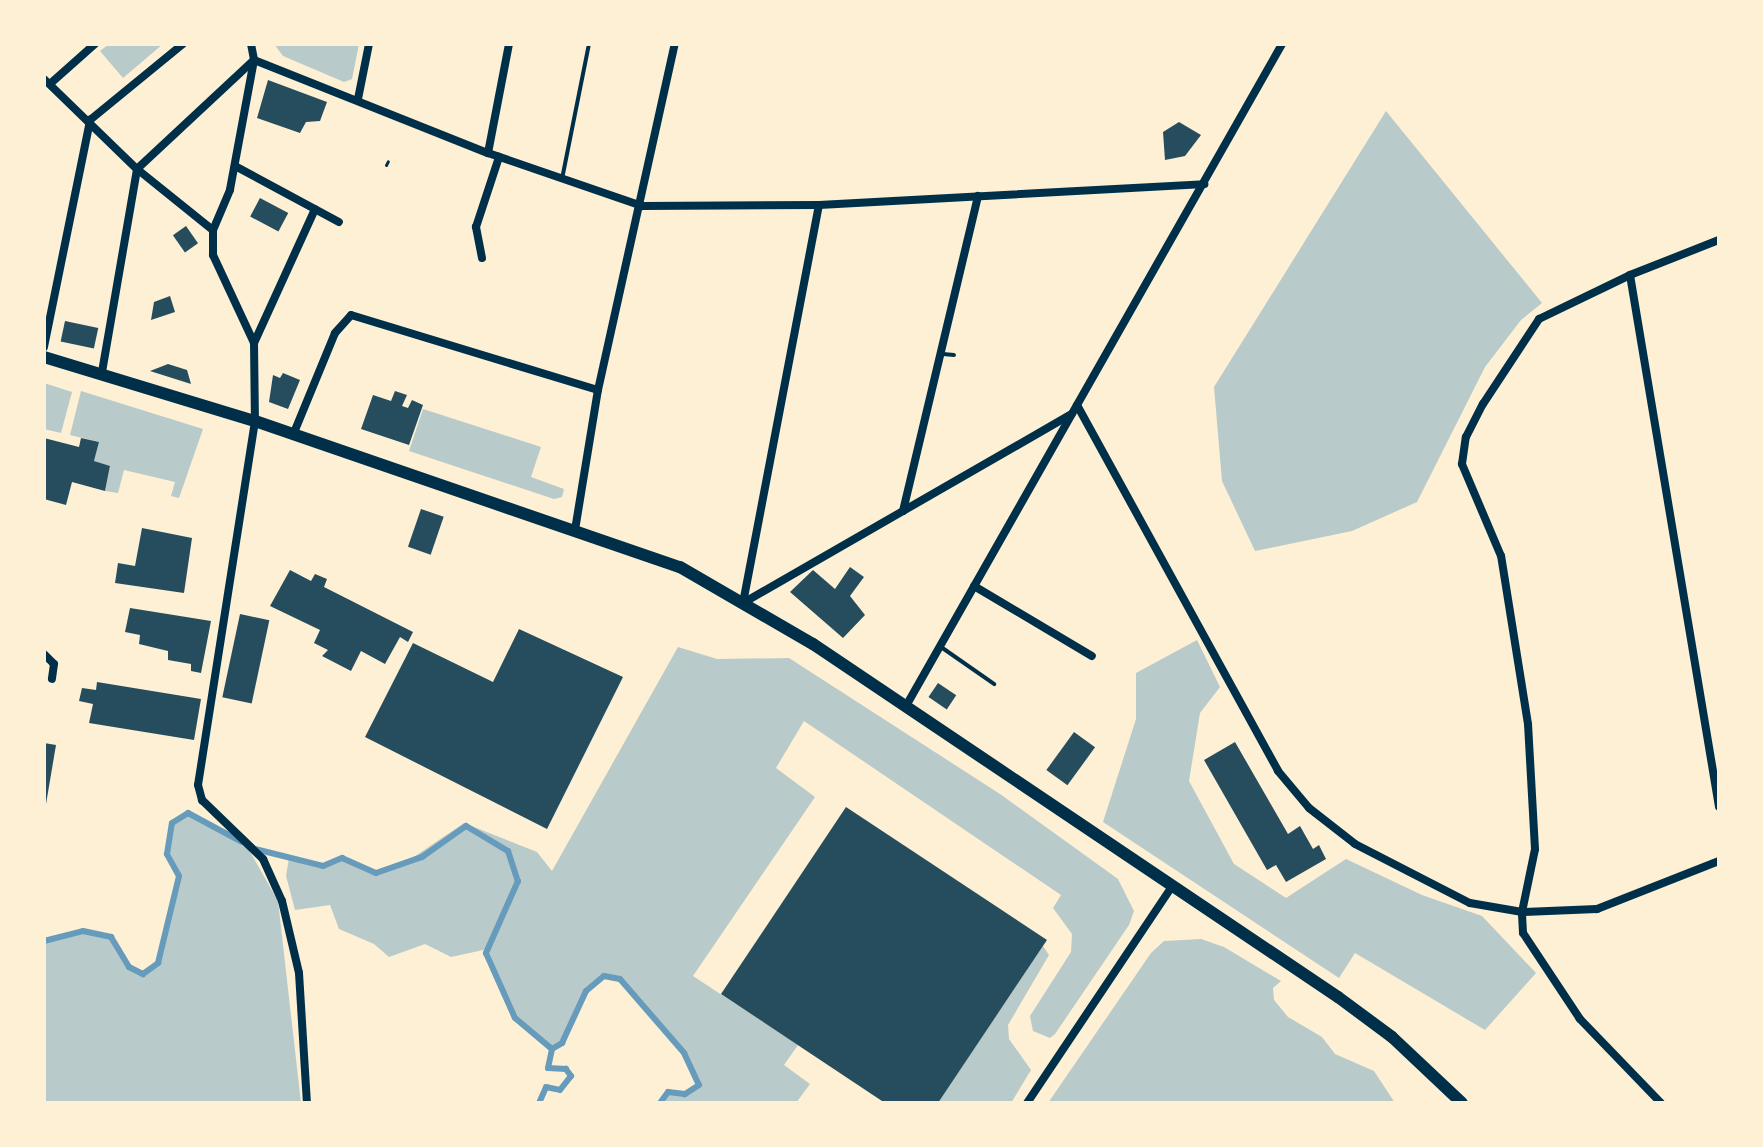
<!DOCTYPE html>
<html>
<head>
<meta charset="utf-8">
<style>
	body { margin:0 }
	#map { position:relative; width:1763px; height:1147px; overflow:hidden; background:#fdf0d5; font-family:"Source Serif 4",serif }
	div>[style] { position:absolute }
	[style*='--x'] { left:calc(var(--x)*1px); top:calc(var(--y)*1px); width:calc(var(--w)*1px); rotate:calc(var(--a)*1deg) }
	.green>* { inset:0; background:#b9caca }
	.stream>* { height:6px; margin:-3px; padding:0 3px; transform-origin:3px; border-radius:3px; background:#669bbc }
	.building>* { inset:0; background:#264d5e; transform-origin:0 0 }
	.path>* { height:3px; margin:-1.5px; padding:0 1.5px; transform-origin:1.5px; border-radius:1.5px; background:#003049 }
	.service>* { height:4px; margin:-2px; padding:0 2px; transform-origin:2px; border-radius:2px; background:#003049 }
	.minor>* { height:8px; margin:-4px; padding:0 4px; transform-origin:4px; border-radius:4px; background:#003049 }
	.primary>* { height:12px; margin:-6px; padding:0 6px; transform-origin:6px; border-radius:6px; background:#003049 }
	span { translate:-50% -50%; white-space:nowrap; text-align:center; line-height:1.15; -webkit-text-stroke:8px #fdf0d5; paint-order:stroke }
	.frame { position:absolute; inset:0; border:46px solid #fdf0d5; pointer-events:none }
</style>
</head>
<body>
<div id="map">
	<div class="green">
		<i style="clip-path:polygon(109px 44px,163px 44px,123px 78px,100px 51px)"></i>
		<i style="clip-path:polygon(274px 44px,359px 44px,352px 79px,344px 82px,283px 56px)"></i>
		<i style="clip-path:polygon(1386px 111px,1542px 303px,1521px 320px,1485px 367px,1417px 502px,1352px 531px,1255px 551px,1222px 481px,1214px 387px)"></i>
		<i style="clip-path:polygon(44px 383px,72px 392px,61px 433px,44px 429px)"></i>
		<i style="clip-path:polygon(81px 391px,203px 429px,179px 498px,171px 496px,175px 482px,124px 470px,118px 493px,105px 491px,110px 467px,94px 461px,99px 442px,70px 435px)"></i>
		<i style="clip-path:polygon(423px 409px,541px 447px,531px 477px,564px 489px,562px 497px,554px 499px,409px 451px)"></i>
		<i style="clip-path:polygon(1197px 640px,1220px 687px,1200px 713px,1189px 781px,1234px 864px,1286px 898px,1346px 859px,1422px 895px,1482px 916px,1536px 973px,1485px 1030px,1355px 953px,1339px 978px,1103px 822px,1136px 719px,1136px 673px)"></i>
		<i style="clip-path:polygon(678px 647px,717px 659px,789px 658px,1000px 794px,1118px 879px,1134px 911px,1129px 925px,1055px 1034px,1050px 1038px,1033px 1031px,1030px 1016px,1071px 952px,1072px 934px,1053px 908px,1061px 895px,804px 721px,776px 768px,815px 797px,693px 976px,798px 1045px,784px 1065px,810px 1084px,796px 1103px,660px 1103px,668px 1092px,685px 1094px,698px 1084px,684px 1053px,620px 979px,604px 976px,586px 991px,562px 1043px,552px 1049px,515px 1018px,488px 949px,451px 957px,425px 944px,389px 957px,374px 944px,339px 929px,330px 905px,295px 910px,286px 876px,289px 858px,323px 864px,340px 856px,377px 871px,399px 867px,464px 823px,537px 852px,552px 871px)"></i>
		<i style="clip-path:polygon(188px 813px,245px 843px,278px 901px,301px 1103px,44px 1103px,44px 941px,83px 931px,111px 937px,129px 966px,143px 974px,158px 963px,179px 876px,167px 854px,172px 823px)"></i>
		<i style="clip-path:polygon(1201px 939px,1224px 947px,1281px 981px,1273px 988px,1274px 1000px,1288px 1017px,1322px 1037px,1335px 1054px,1374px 1071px,1395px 1103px,1048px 1103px,1151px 953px,1164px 941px)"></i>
		<i style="clip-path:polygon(1043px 946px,1049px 955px,1008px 1025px,1009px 1039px,1031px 1070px,1011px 1103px,938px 1103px)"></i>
	</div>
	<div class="stream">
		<i style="--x:255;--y:849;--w:70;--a:14"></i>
		<i style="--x:323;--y:866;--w:21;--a:-23"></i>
		<i style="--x:342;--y:858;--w:37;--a:24"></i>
		<i style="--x:376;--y:873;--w:49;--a:-19.2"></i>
		<i style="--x:422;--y:857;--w:54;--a:-35.2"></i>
		<i style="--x:466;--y:826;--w:49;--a:30.8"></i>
		<i style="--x:508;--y:851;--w:32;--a:72"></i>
		<i style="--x:518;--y:881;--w:79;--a:114"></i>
		<i style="--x:486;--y:953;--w:71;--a:66"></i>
		<i style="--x:515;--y:1018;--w:48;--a:40"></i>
		<i style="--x:552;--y:1049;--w:12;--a:-31"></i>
		<i style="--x:562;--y:1043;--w:57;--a:-65.2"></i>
		<i style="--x:586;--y:991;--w:23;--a:-40"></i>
		<i style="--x:604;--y:976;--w:16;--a:11"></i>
		<i style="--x:620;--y:979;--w:98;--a:49.1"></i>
		<i style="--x:684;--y:1053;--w:35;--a:65"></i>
		<i style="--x:699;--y:1085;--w:17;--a:147"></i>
		<i style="--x:685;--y:1094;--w:17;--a:-173"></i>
		<i style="--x:668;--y:1092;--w:14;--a:126"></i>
		<i style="--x:44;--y:941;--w:40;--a:-14.4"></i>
		<i style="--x:83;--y:931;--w:29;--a:12"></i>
		<i style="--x:111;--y:937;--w:35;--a:59"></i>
		<i style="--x:129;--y:967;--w:16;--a:27"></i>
		<i style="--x:143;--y:974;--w:19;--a:-36"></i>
		<i style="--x:158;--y:963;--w:89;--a:-76.4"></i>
		<i style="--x:179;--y:876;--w:25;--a:-119"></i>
		<i style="--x:167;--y:854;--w:31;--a:-81"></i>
		<i style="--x:172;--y:823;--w:19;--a:-32"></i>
		<i style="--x:188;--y:813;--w:61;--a:28.2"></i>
		<i style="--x:539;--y:1103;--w:17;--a:-66"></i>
		<i style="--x:546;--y:1087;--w:14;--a:12"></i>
		<i style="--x:560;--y:1090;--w:18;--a:-52"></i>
		<i style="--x:571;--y:1076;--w:9;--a:-126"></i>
		<i style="--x:566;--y:1069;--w:18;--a:-177"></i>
		<i style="--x:548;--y:1068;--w:19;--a:-78"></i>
	</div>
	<div class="building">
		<i style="clip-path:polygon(268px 80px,327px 102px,320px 121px,306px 122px,300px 133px,257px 118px)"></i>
		<i style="clip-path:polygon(1179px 122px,1201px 135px,1185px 156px,1165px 160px,1163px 132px)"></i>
		<i style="left:260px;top:198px;width:32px;height:21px;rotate:28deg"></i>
		<i style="left:186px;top:226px;width:21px;height:16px;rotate:55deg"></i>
		<i style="clip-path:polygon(170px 296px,175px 312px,151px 320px,154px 302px)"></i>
		<i style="left:65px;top:321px;width:34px;height:21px;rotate:12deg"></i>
		<i style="clip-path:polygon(168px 364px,187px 370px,191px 384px,150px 371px)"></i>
		<i style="clip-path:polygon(283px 373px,300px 380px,288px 409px,269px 402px,273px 375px,280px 378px)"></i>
		<i style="clip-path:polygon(395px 391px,407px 395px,402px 406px,408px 408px,412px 400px,423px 405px,409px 445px,361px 429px,373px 395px,391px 401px)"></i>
		<i style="clip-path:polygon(44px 438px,79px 447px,81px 438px,99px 442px,94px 461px,110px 466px,105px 491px,72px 482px,66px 505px,44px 499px)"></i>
		<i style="left:421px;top:509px;width:24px;height:40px;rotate:19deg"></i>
		<i style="clip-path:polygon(142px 528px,192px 538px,184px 593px,115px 583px,118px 563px,135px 566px)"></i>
		<i style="clip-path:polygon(850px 567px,864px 577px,850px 596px,865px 615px,843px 638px,790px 592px,813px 570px,835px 589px)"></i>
		<i style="clip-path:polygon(290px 570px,311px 581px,315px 574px,327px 579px,324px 587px,413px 632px,408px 642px,400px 637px,385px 664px,361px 651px,351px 671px,322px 656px,328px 650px,314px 643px,320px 630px,270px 606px)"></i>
		<i style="clip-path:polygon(130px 608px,211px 621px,201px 673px,191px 671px,191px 664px,168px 660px,168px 651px,139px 644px,140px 635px,125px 632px)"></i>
		<i style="left:240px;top:614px;width:30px;height:85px;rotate:12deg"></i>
		<i style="clip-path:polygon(519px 629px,623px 677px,547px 829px,365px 737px,413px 643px,493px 682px)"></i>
		<i style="clip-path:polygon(97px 682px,201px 699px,194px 740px,89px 723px,93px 704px,79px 701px,82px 688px,96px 690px)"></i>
		<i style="left:938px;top:683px;width:22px;height:17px;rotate:34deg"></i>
		<i style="left:1074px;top:732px;width:26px;height:47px;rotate:36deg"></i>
		<i style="clip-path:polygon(1235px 742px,1288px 834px,1300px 826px,1313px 849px,1319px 845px,1326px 859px,1286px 882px,1276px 865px,1267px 870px,1204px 760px)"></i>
		<i style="clip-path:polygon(44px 743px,56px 745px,46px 804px,44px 804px)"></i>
		<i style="clip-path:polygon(846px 807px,1047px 940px,938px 1103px,885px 1103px,721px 994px)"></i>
	</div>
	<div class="path">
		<i style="--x:386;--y:165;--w:4;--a:-63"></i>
	</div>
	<div class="service">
		<i style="--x:562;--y:179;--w:138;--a:-78.7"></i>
		<i style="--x:943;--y:354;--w:11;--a:5"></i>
		<i style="--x:941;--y:647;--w:65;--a:34.9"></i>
	</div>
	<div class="minor">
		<i style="--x:251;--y:44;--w:16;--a:79"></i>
		<i style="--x:254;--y:60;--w:132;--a:100.5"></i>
		<i style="--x:230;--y:190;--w:43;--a:113"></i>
		<i style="--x:213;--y:230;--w:25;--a:90"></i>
		<i style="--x:213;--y:255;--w:97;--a:65"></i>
		<i style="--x:254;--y:343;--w:78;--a:89.3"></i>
		<i style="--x:255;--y:421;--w:368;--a:98.9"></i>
		<i style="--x:198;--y:785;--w:16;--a:75"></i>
		<i style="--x:202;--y:800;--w:85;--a:44"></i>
		<i style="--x:263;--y:859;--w:46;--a:65.7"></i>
		<i style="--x:282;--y:901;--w:74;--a:76.7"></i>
		<i style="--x:299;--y:973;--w:130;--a:86.5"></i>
		<i style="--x:44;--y:79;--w:129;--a:44.1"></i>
		<i style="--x:137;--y:169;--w:97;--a:38.8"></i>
		<i style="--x:51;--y:83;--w:59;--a:-41.6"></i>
		<i style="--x:358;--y:99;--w:56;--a:-78.7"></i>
		<i style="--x:488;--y:153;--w:111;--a:-79.1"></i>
		<i style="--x:235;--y:166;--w:118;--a:28.3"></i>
		<i style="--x:482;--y:258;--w:32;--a:-101"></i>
		<i style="--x:476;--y:227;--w:74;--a:-71.8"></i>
		<i style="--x:1630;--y:275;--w:539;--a:80.5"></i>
		<i style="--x:254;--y:343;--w:147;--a:-65.5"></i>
		<i style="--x:44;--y:347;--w:232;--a:-78.5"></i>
		<i style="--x:90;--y:120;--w:120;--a:-39.3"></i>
		<i style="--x:102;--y:372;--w:206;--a:-80.2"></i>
		<i style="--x:137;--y:169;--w:160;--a:-43"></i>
		<i style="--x:254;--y:60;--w:252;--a:21.7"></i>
		<i style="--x:488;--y:153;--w:163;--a:19"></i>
		<i style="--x:642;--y:206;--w:177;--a:-0.3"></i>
		<i style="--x:819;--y:205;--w:386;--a:-3.1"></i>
		<i style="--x:1077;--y:405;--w:418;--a:61.2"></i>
		<i style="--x:1278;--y:771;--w:48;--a:50"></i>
		<i style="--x:1309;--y:808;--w:58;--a:38"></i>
		<i style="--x:1355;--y:844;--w:129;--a:27.2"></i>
		<i style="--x:1470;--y:903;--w:53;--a:9.8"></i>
		<i style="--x:1522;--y:912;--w:75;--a:-2.3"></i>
		<i style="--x:1597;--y:909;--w:131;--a:-21.5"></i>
		<i style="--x:293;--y:435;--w:110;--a:-67.6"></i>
		<i style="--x:335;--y:333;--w:24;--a:-48"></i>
		<i style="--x:351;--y:315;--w:258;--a:16.9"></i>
		<i style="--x:903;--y:511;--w:324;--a:-76.6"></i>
		<i style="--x:575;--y:530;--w:142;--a:-80.7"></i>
		<i style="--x:598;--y:390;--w:354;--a:-77.5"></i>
		<i style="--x:974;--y:586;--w:137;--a:30.7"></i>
		<i style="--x:743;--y:603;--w:405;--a:-79.2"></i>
		<i style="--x:743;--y:603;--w:379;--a:-29.9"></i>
		<i style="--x:44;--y:654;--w:14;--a:45"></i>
		<i style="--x:54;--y:664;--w:15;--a:98"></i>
		<i style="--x:906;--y:706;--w:761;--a:-60.4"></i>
		<i style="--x:1027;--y:1103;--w:261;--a:-56.2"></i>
		<i style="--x:1661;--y:1103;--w:117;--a:-134"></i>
		<i style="--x:1580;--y:1019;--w:103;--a:-123.5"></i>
		<i style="--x:1523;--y:933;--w:21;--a:-93"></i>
		<i style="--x:1522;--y:912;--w:64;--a:-78.3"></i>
		<i style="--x:1535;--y:849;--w:125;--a:-93.2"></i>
		<i style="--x:1528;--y:724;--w:170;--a:-99.1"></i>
		<i style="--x:1501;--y:556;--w:100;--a:-113"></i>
		<i style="--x:1462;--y:464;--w:27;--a:-82"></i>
		<i style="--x:1466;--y:437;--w:37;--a:-63"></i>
		<i style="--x:1483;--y:404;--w:102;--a:-56.6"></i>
		<i style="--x:1539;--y:319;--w:101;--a:-25.8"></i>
		<i style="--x:1630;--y:275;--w:96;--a:-21.5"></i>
	</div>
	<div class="primary">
		<i style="--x:44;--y:357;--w:220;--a:16.9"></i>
		<i style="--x:255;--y:421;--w:449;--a:19"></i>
		<i style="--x:680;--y:567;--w:154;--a:30.1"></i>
		<i style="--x:813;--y:644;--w:633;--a:33.92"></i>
		<i style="--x:1338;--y:997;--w:67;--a:36.5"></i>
		<i style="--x:1392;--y:1037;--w:96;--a:43.3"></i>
	</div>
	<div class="frame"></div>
</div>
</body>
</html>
